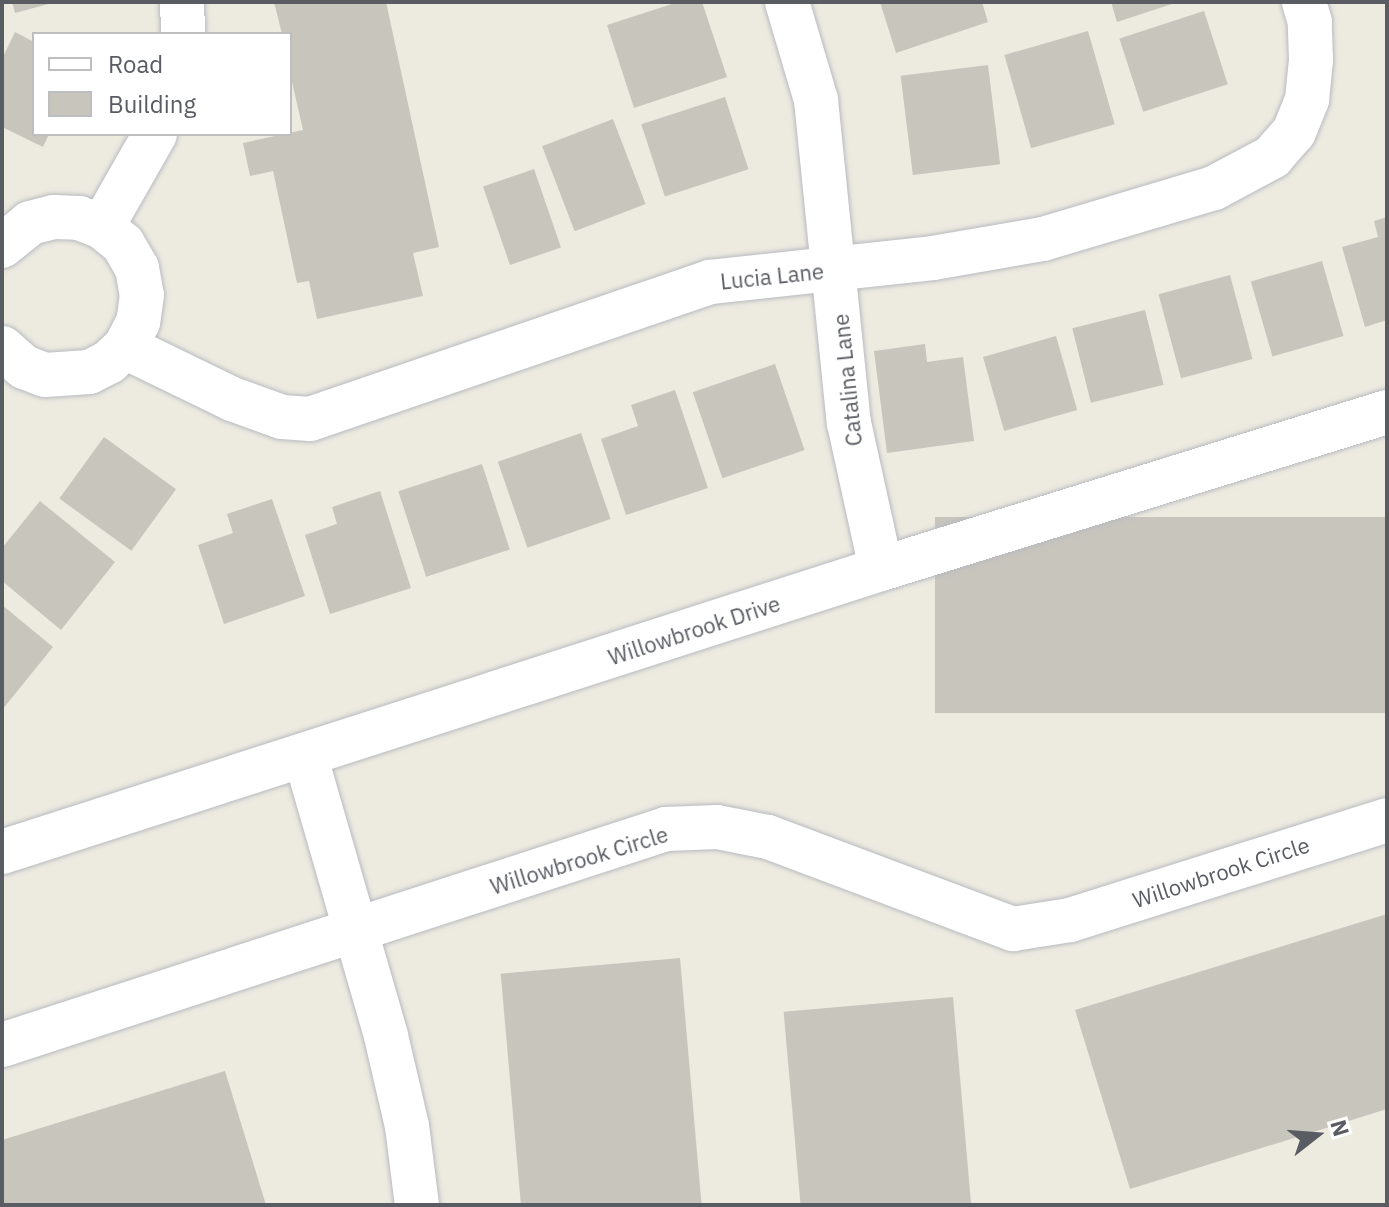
<!DOCTYPE html>
<html>
<head>
<meta charset="utf-8">
<style>
	body { margin:0 }
	#map { position:relative; width:1389px; height:1207px; overflow:hidden; background:#edebe0; font-family:"IBM Plex Sans",sans-serif }
	div>[style] { position:absolute }
	[style*='--x'] { left:calc(var(--x)*1px); top:calc(var(--y)*1px); width:calc(var(--w)*1px); rotate:calc(var(--a)*1deg) }
	.building>* { inset:0; background:#c8c5bd; transform-origin:0 0 }
	.roads { filter:drop-shadow(0 0 2px #b8bac0) drop-shadow(0 0 2px #b8bac0) }
	.minor>* { height:44px; margin:-22px; padding:0 22px; transform-origin:22px; border-radius:22px; background:#fff }
	span { translate:-50% -50%; white-space:nowrap; text-align:center; line-height:1.15; -webkit-text-stroke:6px #fff; paint-order:stroke }
	.street-label { font-size:22px; color:#595c62 }
	.frame { position:absolute; inset:0; border:4px solid #595c62; pointer-events:none }
	.legend { position:absolute; left:32px; top:32px; width:260px; height:104px; box-sizing:border-box; background:#fff; border:2px solid #bdbec0; margin:0; padding:10px 14px; list-style:none; font-size:24px; color:#595c62 }
	.legend li { display:flex; align-items:center; gap:16px; height:40px }
	.legend b { width:40px; border:2px solid #bdbec0 }
	.north { position:absolute; left:1277px; top:1095px; width:80px; height:80px; -webkit-text-stroke:6px #fff; paint-order:stroke; rotate:73deg; font-size:22px; font-weight:700; line-height:32px; text-align:center; color:#595c62 }
	.north::after { content:''; display:block; margin:auto; width:28px; height:36px; background:#595c62; clip-path:polygon(50% 0,100% 100%,50% 72%,0 100%) }
</style>
</head>
<body>
<div id="map">
	<div class="building">
		<i style="clip-path:polygon(12px 2px,52px 2px,52px 3px,15px 13px)"></i>
		<i style="clip-path:polygon(274px 2px,386px 2px,439px 247px,413px 253px,423px 296px,317px 319px,309px 281px,297px 283px,273px 171px,250px 176px,243px 143px,303px 130px,290px 73px,290px 34px,282px 34px)"></i>
		<i style="clip-path:polygon(678px 2px,702px 2px,727px 77px,634px 108px,607px 25px)"></i>
		<i style="clip-path:polygon(880px 2px,982px 2px,988px 22px,896px 53px)"></i>
		<i style="clip-path:polygon(1111px 2px,1175px 2px,1175px 3px,1117px 22px)"></i>
		<i style="left:1204px;top:11px;width:77px;height:89px;rotate:72deg"></i>
		<i style="left:1088px;top:31px;width:97px;height:87px;rotate:74deg"></i>
		<i style="clip-path:polygon(15px 32px,34px 42px,34px 134px,49px 134px,43px 147px,2px 127px,2px 59px)"></i>
		<i style="left:988px;top:65px;width:100px;height:88px;rotate:83deg"></i>
		<i style="left:725px;top:97px;width:76px;height:88px;rotate:72deg"></i>
		<i style="left:613px;top:119px;width:91px;height:76px;rotate:69deg"></i>
		<i style="left:534px;top:169px;width:83px;height:54px;rotate:71deg"></i>
		<i style="clip-path:polygon(1387px 217px,1387px 320px,1365px 327px,1342px 247px,1378px 237px,1374px 221px)"></i>
		<i style="left:1322px;top:261px;width:78px;height:74px;rotate:74deg"></i>
		<i style="left:1230px;top:275px;width:87px;height:74px;rotate:75deg"></i>
		<i style="left:1145px;top:310px;width:77px;height:75px;rotate:76deg"></i>
		<i style="left:1056px;top:336px;width:77px;height:76px;rotate:74deg"></i>
		<i style="clip-path:polygon(925px 344px,927px 362px,963px 357px,974px 441px,887px 453px,874px 351px)"></i>
		<i style="left:775px;top:364px;width:91px;height:87px;rotate:71deg"></i>
		<i style="clip-path:polygon(675px 390px,708px 488px,626px 515px,601px 439px,638px 426px,631px 405px)"></i>
		<i style="left:581px;top:433px;width:91px;height:88px;rotate:71deg"></i>
		<i style="left:104px;top:437px;width:89px;height:76px;rotate:36deg"></i>
		<i style="left:482px;top:464px;width:90px;height:88px;rotate:72deg"></i>
		<i style="clip-path:polygon(380px 491px,411px 588px,330px 614px,305px 535px,337px 524px,332px 507px)"></i>
		<i style="clip-path:polygon(272px 499px,305px 596px,224px 624px,198px 545px,233px 533px,227px 514px)"></i>
		<i style="clip-path:polygon(40px 501px,115px 562px,61px 630px,2px 581px,2px 548px)"></i>
		<i style="left:1387px;top:517px;width:196px;height:452px;rotate:90deg"></i>
		<i style="clip-path:polygon(2px 605px,53px 647px,2px 710px)"></i>
		<i style="clip-path:polygon(1387px 914px,1387px 1109px,1130px 1189px,1075px 1010px)"></i>
		<i style="left:680px;top:958px;width:248px;height:180px;rotate:85deg"></i>
		<i style="left:953px;top:997px;width:209px;height:170px;rotate:85deg"></i>
		<i style="clip-path:polygon(225px 1071px,266px 1205px,2px 1205px,2px 1140px)"></i>
	</div>
	<div class="roads">
		<div class="minor">
			<i style="--x:182;--y:2;--w:32;--a:88"></i>
			<i style="--x:787;--y:2;--w:102;--a:73.5"></i>
			<i style="--x:816;--y:100;--w:325;--a:84.2"></i>
			<i style="--x:849;--y:423;--w:149;--a:77.6"></i>
			<i style="--x:102;--y:227;--w:107;--a:-60.3"></i>
			<i style="--x:2;--y:246;--w:36;--a:-39"></i>
			<i style="--x:30;--y:223;--w:25;--a:-14"></i>
			<i style="--x:54;--y:217;--w:25;--a:2"></i>
			<i style="--x:79;--y:218;--w:25;--a:21"></i>
			<i style="--x:102;--y:227;--w:27;--a:39"></i>
			<i style="--x:123;--y:244;--w:28;--a:60"></i>
			<i style="--x:137;--y:268;--w:27;--a:80"></i>
			<i style="--x:142;--y:295;--w:27;--a:98"></i>
			<i style="--x:138;--y:322;--w:28;--a:117"></i>
			<i style="--x:125;--y:347;--w:22;--a:137"></i>
			<i style="--x:109;--y:362;--w:22;--a:153"></i>
			<i style="--x:89;--y:372;--w:44;--a:176.1"></i>
			<i style="--x:45;--y:375;--w:22;--a:-159"></i>
			<i style="--x:24;--y:367;--w:29;--a:-139"></i>
			<i style="--x:125;--y:347;--w:119;--a:25.9"></i>
			<i style="--x:232;--y:399;--w:53;--a:19.8"></i>
			<i style="--x:282;--y:417;--w:28;--a:4"></i>
			<i style="--x:310;--y:419;--w:423;--a:-18.9"></i>
			<i style="--x:710;--y:282;--w:224;--a:-6.1"></i>
			<i style="--x:933;--y:258;--w:112;--a:-9.8"></i>
			<i style="--x:1043;--y:239;--w:178;--a:-16.6"></i>
			<i style="--x:1214;--y:188;--w:66;--a:-28.1"></i>
			<i style="--x:1272;--y:157;--w:33;--a:-49"></i>
			<i style="--x:1294;--y:132;--w:35;--a:-68"></i>
			<i style="--x:1307;--y:100;--w:40;--a:-84.3"></i>
			<i style="--x:1311;--y:60;--w:38;--a:-92"></i>
			<i style="--x:1310;--y:22;--w:21;--a:-107"></i>
			<i style="--x:305;--y:755;--w:292;--a:73.9"></i>
			<i style="--x:386;--y:1036;--w:92;--a:76.9"></i>
			<i style="--x:407;--y:1126;--w:80;--a:82.8"></i>
			<i style="--x:2;--y:852;--w:923;--a:-17.85"></i>
			<i style="--x:881;--y:569;--w:530;--a:-17.24"></i>
			<i style="--x:2;--y:1045;--w:698;--a:-18.02"></i>
			<i style="--x:666;--y:829;--w:51;--a:-2.2"></i>
			<i style="--x:717;--y:827;--w:52;--a:11.1"></i>
			<i style="--x:768;--y:837;--w:262;--a:20.6"></i>
			<i style="--x:1013;--y:929;--w:58;--a:-9"></i>
			<i style="--x:1070;--y:920;--w:332;--a:-17.5"></i>
		</div>
	</div>
	<div class="street-label">
		<span style="left:772px;top:276px;rotate:-6deg">Lucia Lane</span>
		<span style="left:847px;top:380px;rotate:-96deg">Catalina Lane</span>
		<span style="left:694px;top:630px;rotate:-18deg">Willowbrook Drive</span>
		<span style="left:579px;top:860px;rotate:-17deg">Willowbrook Circle</span>
		<span style="left:1221px;top:872px;rotate:-18deg">Willowbrook Circle</span>
	</div>
	<div class="frame"></div>
	<ul class="legend">
	<li><b style="height:10px;background:#fff"></b>Road</li>
	<li><b style="height:22px;background:#c8c5bd"></b>Building</li>
	</ul>
	<div class="north">N</div>
</div>
</body>
</html>
